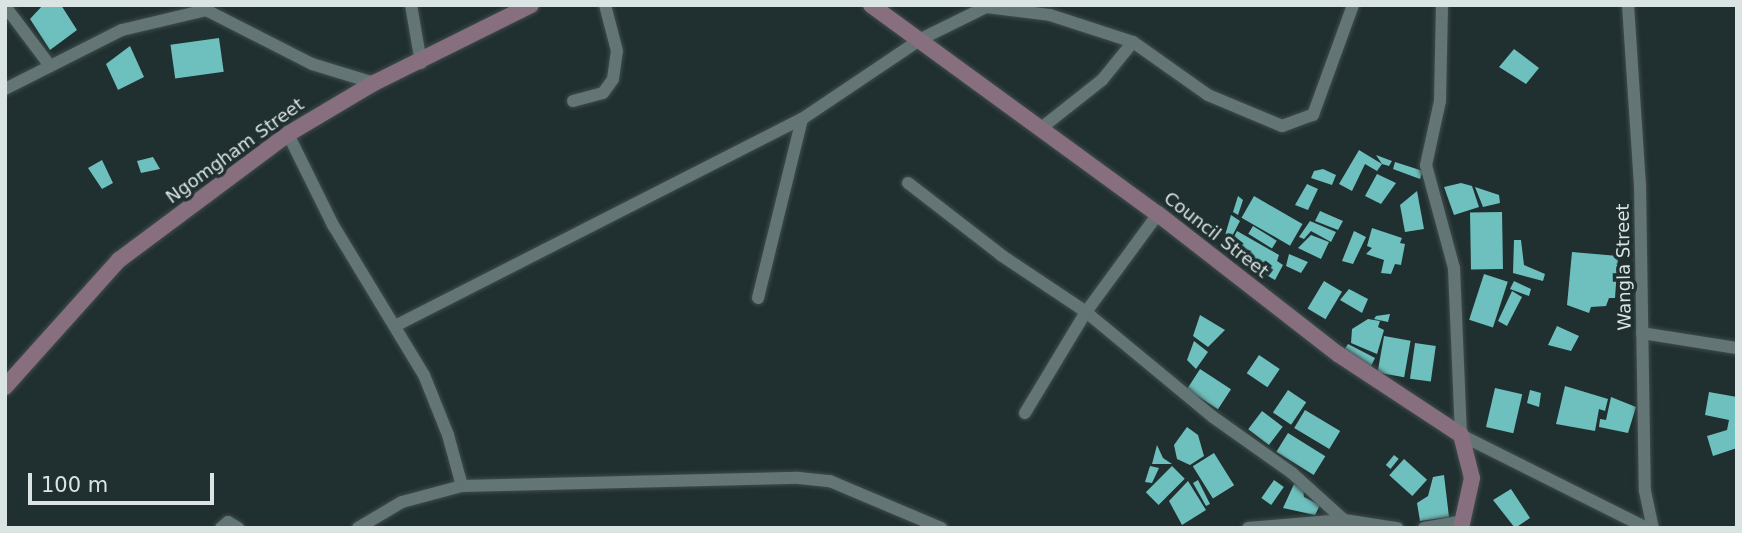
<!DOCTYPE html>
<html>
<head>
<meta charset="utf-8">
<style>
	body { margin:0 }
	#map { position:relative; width:1742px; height:533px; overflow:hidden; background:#202f2f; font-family:"DejaVu Sans",sans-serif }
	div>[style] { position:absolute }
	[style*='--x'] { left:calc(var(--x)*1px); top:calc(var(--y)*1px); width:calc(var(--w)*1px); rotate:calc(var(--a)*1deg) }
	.building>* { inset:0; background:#6ec0be; transform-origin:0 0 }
	.roads { filter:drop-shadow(0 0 2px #3f4c4c) drop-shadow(0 0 2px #3f4c4c) }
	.street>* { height:12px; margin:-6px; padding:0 6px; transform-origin:6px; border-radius:6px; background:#637574 }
	.secondary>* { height:16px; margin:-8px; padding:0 8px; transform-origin:8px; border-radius:8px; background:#876f7f }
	span { translate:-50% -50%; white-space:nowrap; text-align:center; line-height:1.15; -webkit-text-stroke:7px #202f2f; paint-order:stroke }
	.street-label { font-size:18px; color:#dae4e3 }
	.frame { position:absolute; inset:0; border:7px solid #dae4e3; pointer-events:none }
	.scale { position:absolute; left:28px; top:473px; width:186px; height:32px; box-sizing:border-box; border:4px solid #dae4e3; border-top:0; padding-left:9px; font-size:21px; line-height:24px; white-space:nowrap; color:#dae4e3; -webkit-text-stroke:5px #202f2f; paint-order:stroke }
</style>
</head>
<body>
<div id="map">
	<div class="building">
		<i style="clip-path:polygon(43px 5px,61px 5px,77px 30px,50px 50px,30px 19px)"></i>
		<i style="left:219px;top:38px;width:34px;height:49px;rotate:82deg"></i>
		<i style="clip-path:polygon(130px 46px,144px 77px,118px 90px,106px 64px)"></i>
		<i style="clip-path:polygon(1514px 49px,1539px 68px,1526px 84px,1499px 67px)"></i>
		<i style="clip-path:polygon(1359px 150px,1382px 164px,1377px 171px,1365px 164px,1352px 191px,1339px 184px)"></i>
		<i style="clip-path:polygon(1376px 155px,1392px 161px,1389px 166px,1382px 164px)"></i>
		<i style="clip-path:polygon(153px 157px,160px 169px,141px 173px,137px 161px)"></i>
		<i style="clip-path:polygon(102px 160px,113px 183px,102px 189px,88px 168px)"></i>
		<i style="clip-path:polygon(1395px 162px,1423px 171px,1420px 179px,1393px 169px)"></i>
		<i style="clip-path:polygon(1323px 169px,1336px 175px,1332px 185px,1311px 178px,1314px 171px)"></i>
		<i style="clip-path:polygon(1377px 174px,1396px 183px,1381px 204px,1365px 196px)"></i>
		<i style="clip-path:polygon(1461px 183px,1472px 186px,1479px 207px,1454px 215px,1444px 187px)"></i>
		<i style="clip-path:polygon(1307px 184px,1318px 189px,1308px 210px,1295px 205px)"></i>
		<i style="clip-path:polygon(1475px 187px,1499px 195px,1500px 203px,1483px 207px)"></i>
		<i style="clip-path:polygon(1417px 191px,1424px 229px,1405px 232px,1400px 205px)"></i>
		<i style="clip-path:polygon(1238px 196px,1243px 200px,1238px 215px,1233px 212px)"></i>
		<i style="left:1254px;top:196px;width:56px;height:25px;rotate:30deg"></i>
		<i style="clip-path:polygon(1320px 211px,1343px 221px,1338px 230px,1315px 221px)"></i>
		<i style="left:1502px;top:212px;width:57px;height:32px;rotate:89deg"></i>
		<i style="clip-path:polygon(1231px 215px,1240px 221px,1228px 244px,1223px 242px)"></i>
		<i style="clip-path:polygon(1310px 221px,1336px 232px,1331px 242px,1311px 231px,1304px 239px,1299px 237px)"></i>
		<i style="left:1253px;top:226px;width:28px;height:9px;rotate:32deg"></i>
		<i style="clip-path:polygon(1372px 228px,1402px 238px,1400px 243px,1405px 244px,1401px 265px,1395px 264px,1391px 274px,1381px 273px,1384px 260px,1366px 254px,1372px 248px,1367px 246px)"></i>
		<i style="clip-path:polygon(1237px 231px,1279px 255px,1277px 261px,1283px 265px,1275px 280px,1226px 252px)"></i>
		<i style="clip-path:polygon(1354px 231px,1366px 237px,1353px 264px,1342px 261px)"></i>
		<i style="clip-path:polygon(1311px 235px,1329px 242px,1321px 259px,1298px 248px)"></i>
		<i style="clip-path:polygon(1514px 240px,1521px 240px,1524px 265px,1545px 274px,1543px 281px,1513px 273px)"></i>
		<i style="clip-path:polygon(1572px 252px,1618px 256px,1615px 298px,1609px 298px,1606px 306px,1591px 307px,1589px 313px,1567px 305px)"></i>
		<i style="clip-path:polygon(1289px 254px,1308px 262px,1301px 273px,1286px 266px)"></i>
		<i style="left:1484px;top:274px;width:25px;height:48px;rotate:18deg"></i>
		<i style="left:1324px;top:281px;width:21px;height:32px;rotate:31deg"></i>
		<i style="clip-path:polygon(1514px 281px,1531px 289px,1529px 296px,1510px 289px)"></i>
		<i style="clip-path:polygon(1349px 289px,1368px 299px,1362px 313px,1340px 300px)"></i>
		<i style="clip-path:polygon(1512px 291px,1522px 297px,1507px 326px,1498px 321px)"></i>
		<i style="clip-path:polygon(1390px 314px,1388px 322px,1374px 319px,1376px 316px)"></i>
		<i style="clip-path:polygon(1200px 315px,1225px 330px,1208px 347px,1193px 336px)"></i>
		<i style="clip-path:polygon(1368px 319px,1380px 321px,1378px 327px,1384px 330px,1377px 354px,1351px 343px,1352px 329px)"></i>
		<i style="clip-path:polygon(1557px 326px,1579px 336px,1571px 351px,1548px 345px)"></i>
		<i style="left:1384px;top:336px;width:27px;height:37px;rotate:10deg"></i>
		<i style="clip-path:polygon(1194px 341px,1208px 352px,1196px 369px,1187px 360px)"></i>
		<i style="left:1415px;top:343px;width:21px;height:36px;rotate:8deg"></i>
		<i style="clip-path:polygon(1348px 344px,1375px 358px,1369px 370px,1342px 353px)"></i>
		<i style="left:1259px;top:355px;width:25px;height:22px;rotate:34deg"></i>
		<i style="left:1200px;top:369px;width:37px;height:24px;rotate:33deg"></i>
		<i style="clip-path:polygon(1565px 386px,1608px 399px,1605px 411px,1599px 409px,1595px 431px,1556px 424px)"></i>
		<i style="left:1495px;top:388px;width:28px;height:40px;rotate:13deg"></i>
		<i style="left:1288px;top:390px;width:22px;height:27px;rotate:34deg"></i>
		<i style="clip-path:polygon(1530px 390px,1541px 393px,1539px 407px,1527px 403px)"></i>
		<i style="clip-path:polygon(1709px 392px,1737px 397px,1737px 448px,1713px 456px,1707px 436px,1727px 430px,1729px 420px,1705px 415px)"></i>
		<i style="clip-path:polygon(1611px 397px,1636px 407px,1628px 433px,1599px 427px,1600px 419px,1606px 420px)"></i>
		<i style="left:1305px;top:410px;width:41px;height:21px;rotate:31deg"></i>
		<i style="left:1262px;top:411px;width:26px;height:23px;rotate:37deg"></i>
		<i style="clip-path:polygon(1187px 427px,1198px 435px,1204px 456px,1190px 465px,1177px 459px,1174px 445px)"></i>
		<i style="left:1288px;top:433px;width:44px;height:22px;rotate:32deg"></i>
		<i style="clip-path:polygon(1157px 445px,1163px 458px,1172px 464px,1152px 464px)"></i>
		<i style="left:1214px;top:453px;width:38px;height:25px;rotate:58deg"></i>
		<i style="left:1394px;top:455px;width:6px;height:13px;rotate:39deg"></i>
		<i style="left:1404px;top:459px;width:31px;height:22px;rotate:42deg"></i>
		<i style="clip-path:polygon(1150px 466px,1159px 468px,1152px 483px,1145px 482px)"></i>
		<i style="left:1172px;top:466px;width:18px;height:37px;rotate:45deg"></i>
		<i style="clip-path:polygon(1444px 475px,1449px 517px,1420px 521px,1417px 503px,1428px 496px,1433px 477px)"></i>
		<i style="clip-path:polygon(1198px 480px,1210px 504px,1206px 506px,1193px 483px)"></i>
		<i style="left:1274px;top:480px;width:12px;height:22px;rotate:35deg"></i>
		<i style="clip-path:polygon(1188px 481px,1206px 510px,1182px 525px,1169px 501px)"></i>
		<i style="clip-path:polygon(1294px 484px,1303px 489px,1304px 497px,1320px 505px,1315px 515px,1283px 508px)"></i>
		<i style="clip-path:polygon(1511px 489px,1530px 518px,1515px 528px,1493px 500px)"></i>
	</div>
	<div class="roads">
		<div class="street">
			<i style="--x:411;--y:5;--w:59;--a:80.2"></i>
			<i style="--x:1442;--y:5;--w:96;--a:91.2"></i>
			<i style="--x:1440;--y:101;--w:66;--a:102.3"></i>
			<i style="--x:1426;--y:165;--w:107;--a:74.8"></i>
			<i style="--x:1454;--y:268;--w:167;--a:87.6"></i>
			<i style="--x:1461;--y:435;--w:208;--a:26.6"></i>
			<i style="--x:1628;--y:5;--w:180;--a:86.2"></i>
			<i style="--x:1640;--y:185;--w:306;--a:89.1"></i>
			<i style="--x:1645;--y:491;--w:38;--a:78"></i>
			<i style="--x:5;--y:6;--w:75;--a:53.1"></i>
			<i style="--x:986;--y:7;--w:64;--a:7.1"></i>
			<i style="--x:1050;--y:15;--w:87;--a:18"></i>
			<i style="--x:1133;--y:42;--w:92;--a:35.2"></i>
			<i style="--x:1208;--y:95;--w:80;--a:22.7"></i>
			<i style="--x:1282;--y:126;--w:33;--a:-20"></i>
			<i style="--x:1313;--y:115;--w:117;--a:-70"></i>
			<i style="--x:5;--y:89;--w:131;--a:-26.8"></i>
			<i style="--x:122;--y:30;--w:86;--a:-13.4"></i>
			<i style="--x:206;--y:10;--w:119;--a:27"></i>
			<i style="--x:312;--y:64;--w:65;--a:17"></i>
			<i style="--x:573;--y:101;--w:31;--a:-15"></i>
			<i style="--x:603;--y:93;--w:17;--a:-54"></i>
			<i style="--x:613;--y:79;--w:28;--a:-82"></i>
			<i style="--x:617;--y:51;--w:48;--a:-104.6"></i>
			<i style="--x:1040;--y:129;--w:79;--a:-38.3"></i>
			<i style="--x:1102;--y:80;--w:49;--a:-50.8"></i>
			<i style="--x:288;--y:134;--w:102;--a:63.7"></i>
			<i style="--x:333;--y:225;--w:175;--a:58.8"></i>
			<i style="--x:424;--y:375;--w:65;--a:68.2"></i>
			<i style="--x:448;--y:435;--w:53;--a:74.6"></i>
			<i style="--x:908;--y:183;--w:118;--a:37.7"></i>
			<i style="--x:1001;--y:255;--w:102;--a:33.8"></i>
			<i style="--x:1086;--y:312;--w:165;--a:39.6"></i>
			<i style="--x:1213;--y:417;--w:97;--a:35.3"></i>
			<i style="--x:1292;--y:473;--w:70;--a:42.1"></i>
			<i style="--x:758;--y:298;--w:184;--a:-76.2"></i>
			<i style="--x:395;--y:326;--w:457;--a:-27"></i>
			<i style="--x:802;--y:119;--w:143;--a:-33.9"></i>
			<i style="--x:921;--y:39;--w:77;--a:-26.2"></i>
			<i style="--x:1642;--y:333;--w:96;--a:9"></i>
			<i style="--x:1025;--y:413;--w:118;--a:-58.9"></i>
			<i style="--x:1086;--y:312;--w:122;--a:-53.7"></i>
			<i style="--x:221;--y:528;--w:9;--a:-41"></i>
			<i style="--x:228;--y:522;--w:12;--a:31"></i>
			<i style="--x:358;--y:528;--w:51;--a:-30.6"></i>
			<i style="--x:402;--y:502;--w:62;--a:-14.9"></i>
			<i style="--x:462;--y:486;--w:337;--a:-1.4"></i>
			<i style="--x:799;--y:478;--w:31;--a:6"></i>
			<i style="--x:830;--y:481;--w:121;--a:22.9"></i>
			<i style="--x:1248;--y:528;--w:96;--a:-4.8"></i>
			<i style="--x:1344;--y:520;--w:54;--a:8.6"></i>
			<i style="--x:1424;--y:528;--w:36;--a:-10"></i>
		</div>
		<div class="secondary">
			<i style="--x:871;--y:5;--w:355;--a:36.1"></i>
			<i style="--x:1158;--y:214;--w:228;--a:37.9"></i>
			<i style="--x:1338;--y:354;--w:147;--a:33.4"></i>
			<i style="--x:1461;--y:435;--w:44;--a:75.7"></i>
			<i style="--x:1472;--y:478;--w:51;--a:102.4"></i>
			<i style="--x:5;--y:387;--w:171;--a:-48.1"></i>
			<i style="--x:119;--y:260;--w:211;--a:-36.7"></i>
			<i style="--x:288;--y:134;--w:100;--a:-30.7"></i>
			<i style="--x:374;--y:83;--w:175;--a:-26.4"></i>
		</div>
	</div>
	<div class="street-label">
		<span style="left:235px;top:151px;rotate:-36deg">Ngomgham Street</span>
		<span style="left:1216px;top:235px;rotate:38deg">Council Street</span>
		<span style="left:1624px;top:267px;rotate:-91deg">Wangla Street</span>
	</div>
	<div class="frame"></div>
	<div class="scale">100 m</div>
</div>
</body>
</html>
